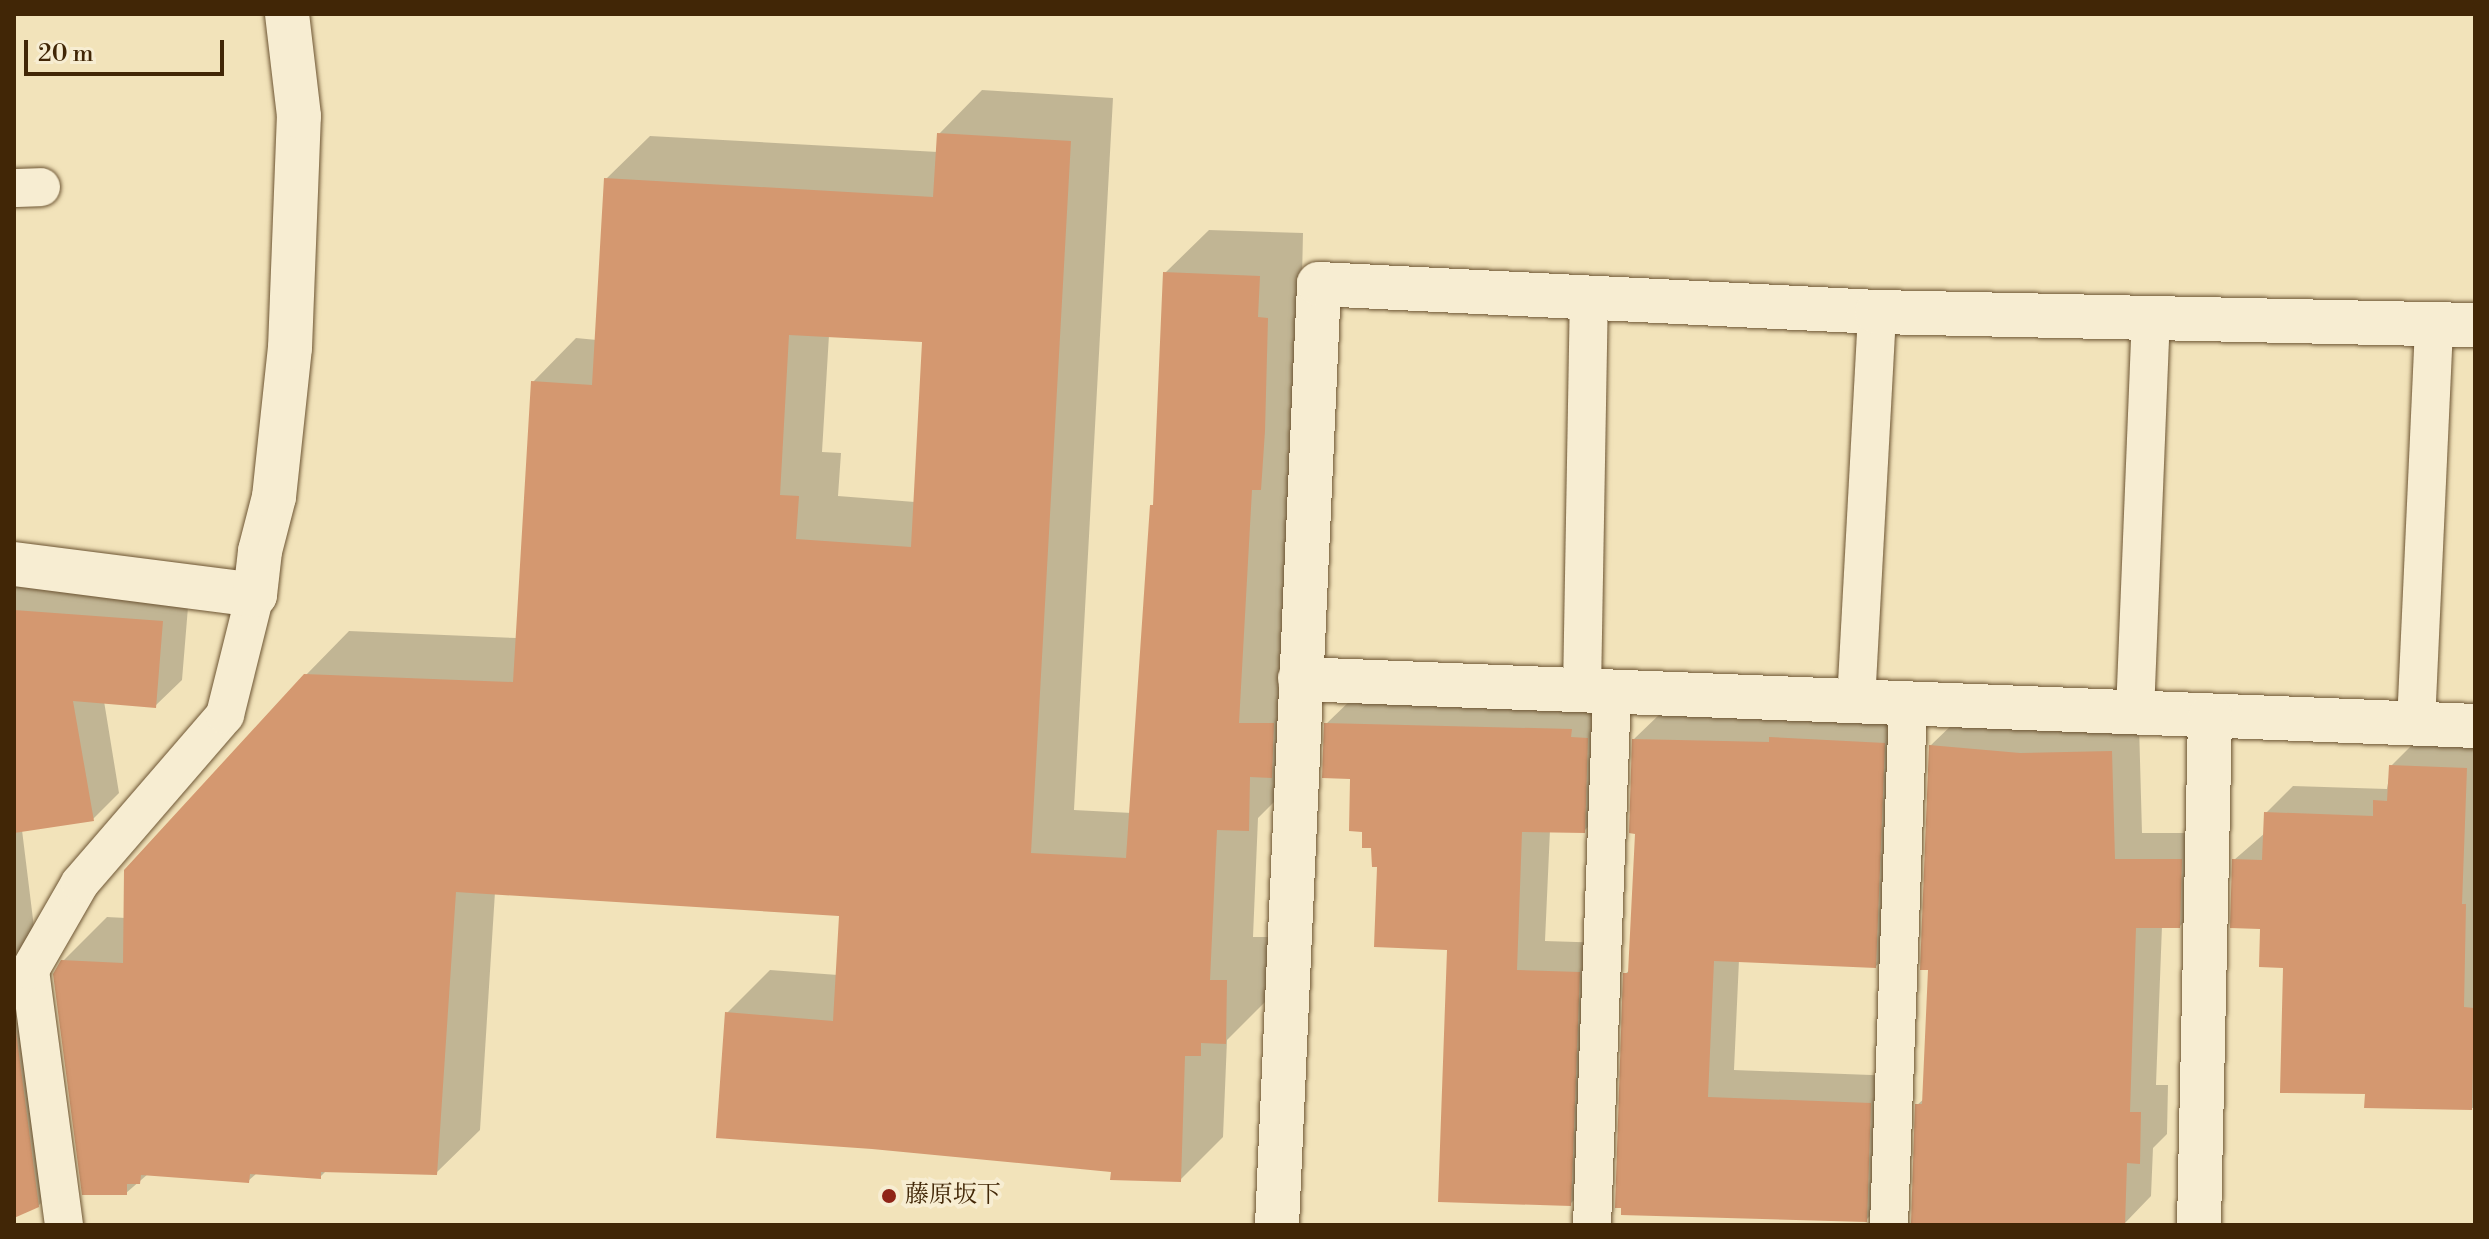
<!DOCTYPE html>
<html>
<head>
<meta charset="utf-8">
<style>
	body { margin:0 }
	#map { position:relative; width:2489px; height:1239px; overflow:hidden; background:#f2e3ba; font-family:"Libre Bodoni","Noto Serif JP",serif }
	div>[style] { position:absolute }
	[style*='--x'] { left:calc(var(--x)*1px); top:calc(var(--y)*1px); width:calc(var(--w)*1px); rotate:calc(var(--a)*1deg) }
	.shadow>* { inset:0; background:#0003 }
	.building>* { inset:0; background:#d49870 }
	.roads { filter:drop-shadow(0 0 2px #6d5533) drop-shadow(0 0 2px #6d5533) }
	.lane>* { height:38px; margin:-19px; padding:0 19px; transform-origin:19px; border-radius:19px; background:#f7edd2 }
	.street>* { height:44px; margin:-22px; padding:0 22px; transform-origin:22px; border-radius:22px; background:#f7edd2 }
	.dots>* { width:22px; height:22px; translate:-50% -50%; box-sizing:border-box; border:4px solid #f7edd2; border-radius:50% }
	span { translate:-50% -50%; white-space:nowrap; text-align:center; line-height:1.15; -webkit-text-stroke:8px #f7edd2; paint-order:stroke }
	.poi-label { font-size:24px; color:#412606 }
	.left { translate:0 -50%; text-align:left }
	.frame { position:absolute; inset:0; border:16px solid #412606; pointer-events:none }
	.scale { position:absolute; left:24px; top:40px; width:200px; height:36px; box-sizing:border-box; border:4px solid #412606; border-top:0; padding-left:10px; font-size:24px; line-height:28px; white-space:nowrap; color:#412606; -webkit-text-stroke:6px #f7edd2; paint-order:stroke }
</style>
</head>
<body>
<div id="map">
	<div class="shadow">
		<i style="clip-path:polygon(evenodd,982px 90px,1113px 98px,1074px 810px,1132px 813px,1155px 506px,1165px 273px,1209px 230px,1303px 233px,1291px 785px,1258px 818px,1253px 937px,1270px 937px,1269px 998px,1227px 1040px,1223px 1137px,1180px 1180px,1113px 1170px,727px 1013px,770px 970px,838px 975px,841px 914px,495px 892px,480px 1130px,436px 1173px,327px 1170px,320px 1177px,257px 1173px,248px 1181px,148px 1174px,126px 1193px,63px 961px,107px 917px,126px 918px,305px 676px,349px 631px,517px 638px,533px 382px,576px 338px,597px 340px,606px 179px,650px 136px,938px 152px,939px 134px,982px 90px,829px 335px,924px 341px,915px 502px,838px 496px,841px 453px,822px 452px,829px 335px)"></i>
		<i style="clip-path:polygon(14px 582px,189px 595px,182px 680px,155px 706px,104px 701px,119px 793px,93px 819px,22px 830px,65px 1179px,38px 1206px,14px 1215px)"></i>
		<i style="clip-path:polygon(1356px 695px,1600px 701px,1613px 801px,1584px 831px,1550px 830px,1545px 941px,1608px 943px,1599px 1175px,1570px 1204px,1449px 948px,1364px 830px,1352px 777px,1326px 724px)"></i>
		<i style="clip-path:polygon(1662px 712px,1911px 716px,1903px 939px,1876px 966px,1739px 960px,1734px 1070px,1898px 1076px,1894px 1192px,1866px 1220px,1623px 1213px,1625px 974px,1631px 969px,1637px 832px,1634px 739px)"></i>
		<i style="clip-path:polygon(1958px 719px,2139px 724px,2142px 833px,2208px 833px,2207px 899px,2180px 926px,2162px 926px,2156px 1085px,2168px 1085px,2167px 1134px,2153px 1148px,2151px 1196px,2124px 1224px,2030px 1221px,2026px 1225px,1924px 1225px,1917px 1105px,1925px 1098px,1930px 968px,1930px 746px)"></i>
		<i style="clip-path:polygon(2418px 739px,2475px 741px,2475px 1108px,2366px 1106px,2367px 1092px,2285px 966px,2262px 927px,2234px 860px,2265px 833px,2266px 813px,2293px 786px,2387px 789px,2391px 766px)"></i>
	</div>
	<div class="building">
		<i style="clip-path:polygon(evenodd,937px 133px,1071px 141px,1031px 853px,1126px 858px,1150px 505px,1153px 505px,1163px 272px,1260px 276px,1258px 317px,1268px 318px,1265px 431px,1261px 490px,1252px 490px,1239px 723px,1274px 723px,1272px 778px,1250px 777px,1249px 831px,1217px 830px,1210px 980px,1227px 980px,1226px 1044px,1201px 1043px,1201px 1056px,1185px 1056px,1181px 1182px,1110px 1180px,1111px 1172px,872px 1149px,716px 1138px,725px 1012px,833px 1021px,839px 916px,456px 892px,437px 1175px,321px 1172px,321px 1179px,250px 1174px,249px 1183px,141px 1175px,140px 1184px,127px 1184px,127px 1195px,82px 1195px,53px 974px,61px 960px,123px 963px,124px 870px,304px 674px,513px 682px,531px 381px,592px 385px,604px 178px,933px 197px,937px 133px,789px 335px,922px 342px,911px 547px,796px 539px,799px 496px,780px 495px,789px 335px)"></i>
		<i style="clip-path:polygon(14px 610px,163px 621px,156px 708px,73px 701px,94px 821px,14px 833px)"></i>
		<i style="clip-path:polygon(1324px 723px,1572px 729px,1571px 737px,1588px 738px,1585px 833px,1522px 832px,1517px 970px,1580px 972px,1571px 1206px,1438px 1202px,1447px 950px,1374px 947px,1377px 867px,1372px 867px,1371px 848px,1362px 848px,1362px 832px,1349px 831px,1350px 779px,1322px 778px)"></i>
		<i style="clip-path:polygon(1769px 737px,1885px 743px,1876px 968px,1714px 961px,1708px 1097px,1871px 1103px,1867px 1222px,1621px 1215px,1621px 1208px,1615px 1208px,1623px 973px,1628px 973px,1635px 834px,1629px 833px,1632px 739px,1769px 742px)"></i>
		<i style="clip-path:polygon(1929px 745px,2020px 753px,2112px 751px,2115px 859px,2182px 859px,2180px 928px,2136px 928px,2130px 1112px,2141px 1112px,2140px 1164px,2127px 1163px,2125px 1225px,1911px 1223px,1915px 1104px,1922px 1104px,1928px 970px,1920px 970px)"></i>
		<i style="clip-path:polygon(2389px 765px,2467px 768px,2462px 904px,2466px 904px,2464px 1007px,2474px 1008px,2472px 1110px,2364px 1108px,2365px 1094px,2280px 1093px,2283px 968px,2259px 967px,2260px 929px,2230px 928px,2232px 859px,2262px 860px,2264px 812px,2373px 816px,2373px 800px,2387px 801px)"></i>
		<i style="clip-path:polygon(14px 1016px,39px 1207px,14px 1218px)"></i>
	</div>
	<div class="roads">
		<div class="lane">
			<i style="--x:14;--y:188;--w:27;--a:-2"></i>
			<i style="--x:1582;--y:691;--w:393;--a:-89"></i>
			<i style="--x:1856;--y:702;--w:391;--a:-86.9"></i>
			<i style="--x:2135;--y:713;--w:395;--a:-87.7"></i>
			<i style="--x:2416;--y:724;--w:400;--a:-87.4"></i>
			<i style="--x:64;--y:1225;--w:257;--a:-97.6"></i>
			<i style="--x:30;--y:970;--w:100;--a:-60.1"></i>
			<i style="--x:80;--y:883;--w:222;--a:-49.2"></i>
			<i style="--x:225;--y:715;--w:124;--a:-76"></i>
			<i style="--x:1592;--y:1225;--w:533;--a:-87.85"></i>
			<i style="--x:1889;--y:1225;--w:520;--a:-87.91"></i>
		</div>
		<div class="street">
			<i style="--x:14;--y:564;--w:243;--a:7.3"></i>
			<i style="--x:255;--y:595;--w:44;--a:-83.5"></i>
			<i style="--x:260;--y:551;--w:56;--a:-75.5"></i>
			<i style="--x:274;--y:497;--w:150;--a:-83.9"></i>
			<i style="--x:290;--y:348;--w:232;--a:-87.8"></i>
			<i style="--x:299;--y:116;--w:103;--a:-96.7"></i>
			<i style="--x:1300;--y:679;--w:1176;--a:2.29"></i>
			<i style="--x:1277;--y:1225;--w:942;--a:-87.44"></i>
			<i style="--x:1319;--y:284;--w:559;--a:2.87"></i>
			<i style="--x:1877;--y:312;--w:598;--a:1.25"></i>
			<i style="--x:2199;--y:1225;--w:508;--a:-88.76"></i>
		</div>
	</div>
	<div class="dots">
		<i style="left:889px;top:1196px;background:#8f2418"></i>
	</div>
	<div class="poi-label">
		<span class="left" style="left:905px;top:1196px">藤原坂下</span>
	</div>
	<div class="frame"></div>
	<div class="scale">20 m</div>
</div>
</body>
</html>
